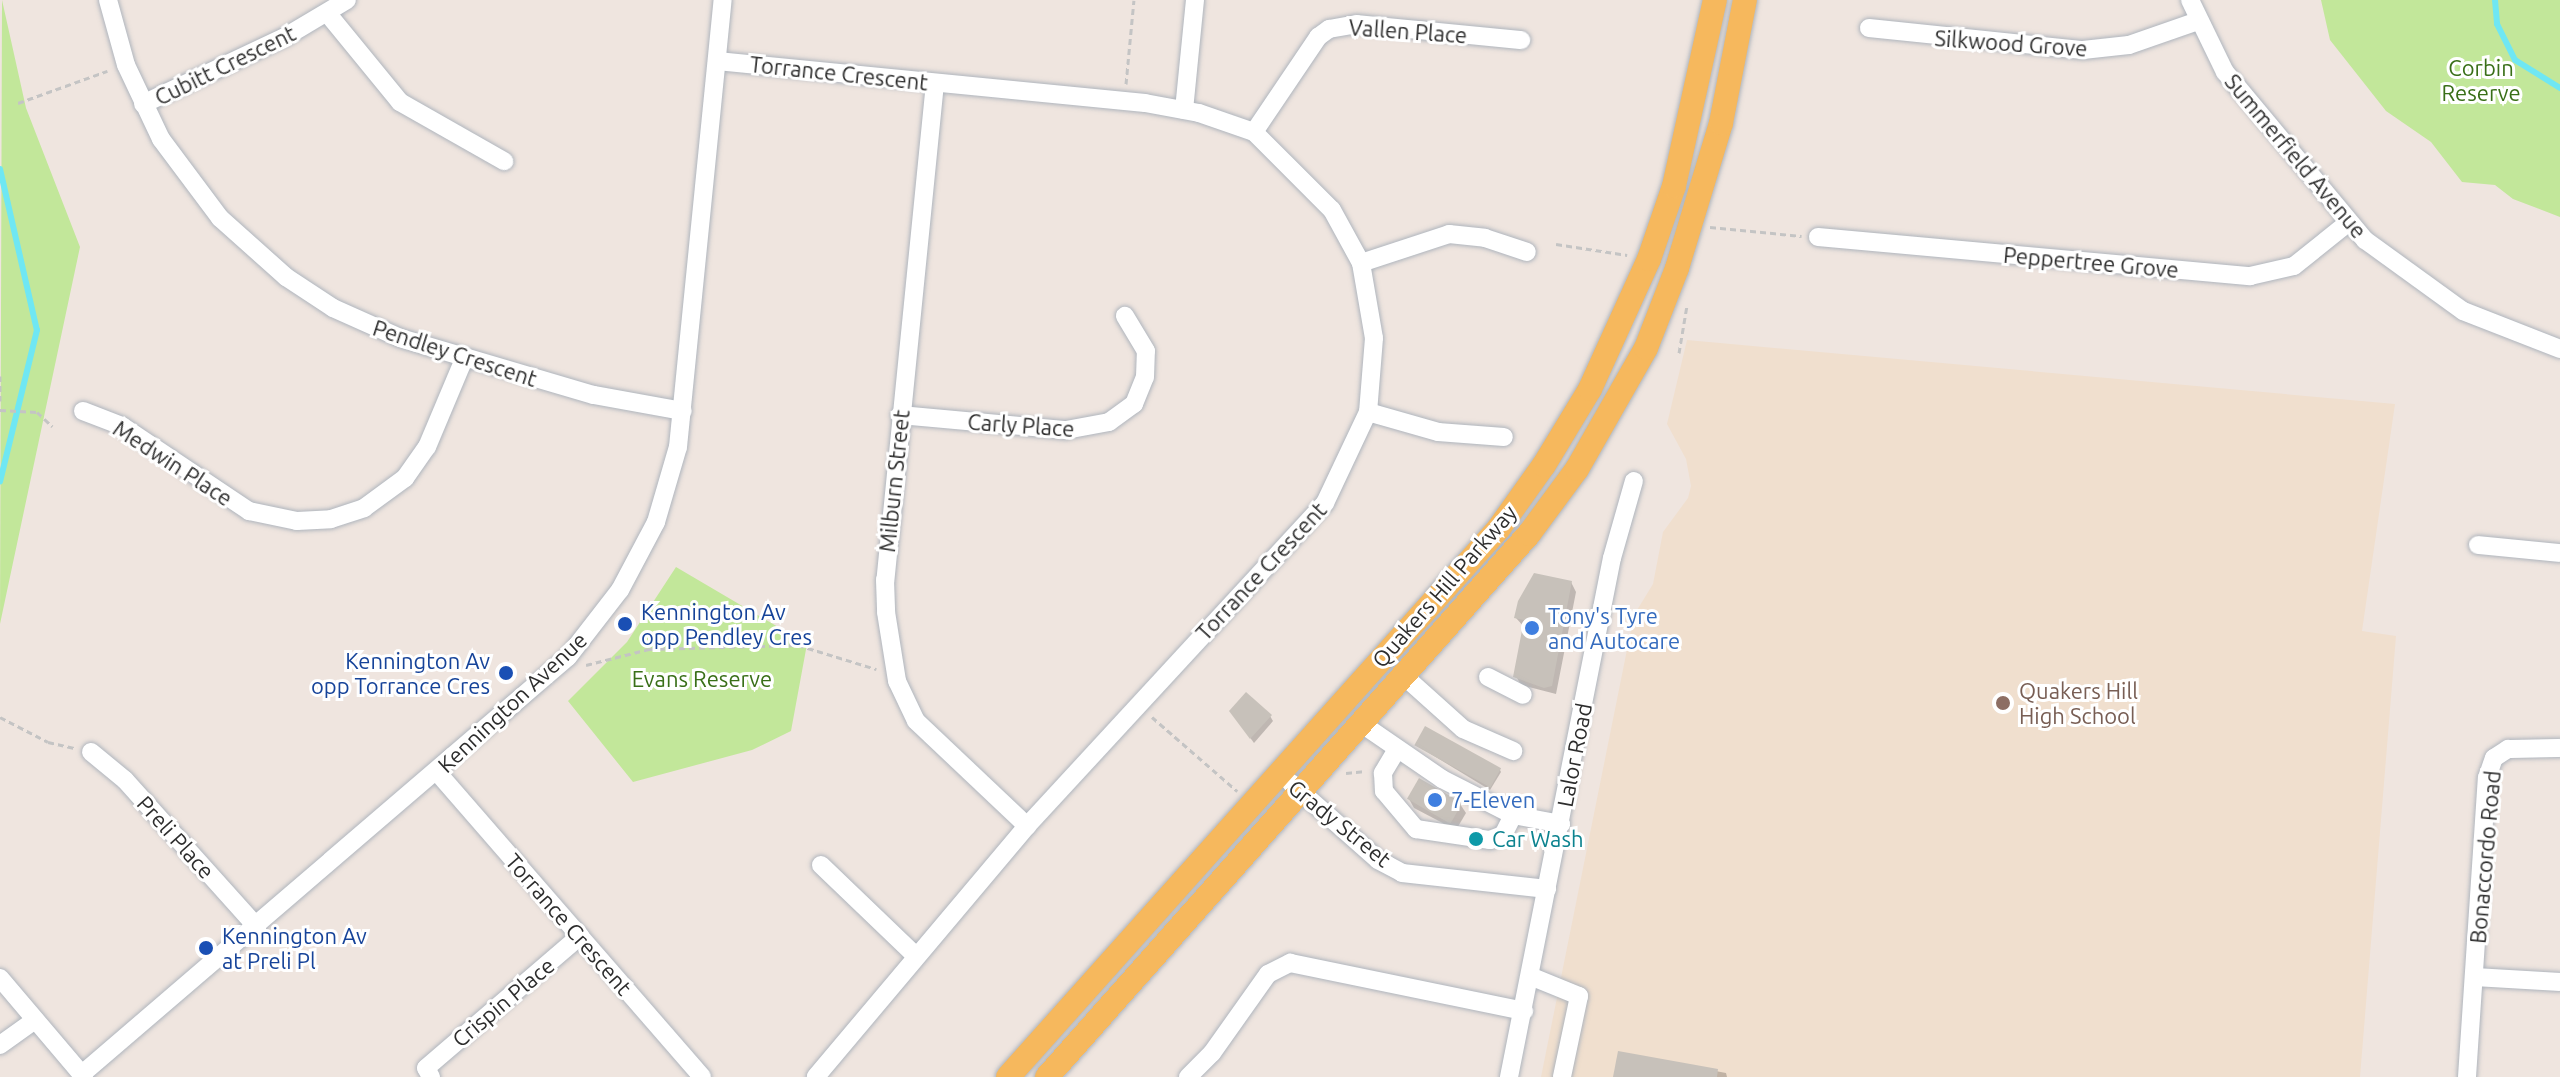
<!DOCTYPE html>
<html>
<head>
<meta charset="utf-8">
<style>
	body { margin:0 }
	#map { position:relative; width:2560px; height:1077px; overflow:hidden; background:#efe5df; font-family:Ubuntu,sans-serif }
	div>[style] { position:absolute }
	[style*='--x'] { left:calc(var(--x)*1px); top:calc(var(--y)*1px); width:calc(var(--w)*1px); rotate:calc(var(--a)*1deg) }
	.education>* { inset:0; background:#f0dfce }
	.green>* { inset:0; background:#c2e79a }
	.shadow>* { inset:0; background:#0003 }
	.stream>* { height:6px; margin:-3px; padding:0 3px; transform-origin:3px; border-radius:3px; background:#6fe7f3 }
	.building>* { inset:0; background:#c7c1ba; transform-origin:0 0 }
	.path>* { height:3px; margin-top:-1.5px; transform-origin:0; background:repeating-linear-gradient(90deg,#c4c4c4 0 6px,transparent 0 10px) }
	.roads { filter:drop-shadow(0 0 2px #afb5bd) drop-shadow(0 0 2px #afb5bd) }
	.minor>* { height:18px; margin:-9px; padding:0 9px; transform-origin:9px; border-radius:9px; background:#fff }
	.major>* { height:24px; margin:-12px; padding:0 12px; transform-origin:12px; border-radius:12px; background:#f6b85d }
	.dots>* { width:22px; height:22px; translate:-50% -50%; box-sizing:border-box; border:4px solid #fff; border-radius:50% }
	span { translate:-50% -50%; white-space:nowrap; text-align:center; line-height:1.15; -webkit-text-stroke:6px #fff; paint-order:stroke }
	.street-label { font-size:22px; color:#2d2d2d }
	.park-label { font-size:22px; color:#396f18 }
	.transit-label { font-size:22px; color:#164399 }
	.left { translate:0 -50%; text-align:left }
	.right { translate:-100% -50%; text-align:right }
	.shop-label { font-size:22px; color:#366cbe }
	.education-label { font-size:22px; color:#785e54 }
	.culture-label { font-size:22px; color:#0d838f }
</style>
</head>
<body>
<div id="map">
	<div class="education">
		<i style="clip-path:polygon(1687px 340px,2395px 404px,2362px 631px,2396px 636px,2360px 1077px,1541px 1077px,1634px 615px,1653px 584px,1663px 532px,1688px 498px,1691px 486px,1686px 459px,1667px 424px)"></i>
	</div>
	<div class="green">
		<i style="clip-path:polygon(2px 0,26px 108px,80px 247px,0 624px)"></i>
		<i style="clip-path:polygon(2321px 0,2560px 0,2560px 217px,2513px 199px,2495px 185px,2462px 182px,2431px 142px,2386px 111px,2330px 40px)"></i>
		<i style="clip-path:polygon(676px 567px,807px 644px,791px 731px,752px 750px,633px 782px,568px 701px,627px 642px)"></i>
	</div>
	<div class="shadow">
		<i style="clip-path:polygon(1571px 582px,1576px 592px,1556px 694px,1521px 685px,1516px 676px,1525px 628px,1516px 618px)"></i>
		<i style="clip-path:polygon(1270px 716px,1273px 721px,1254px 743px,1235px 717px)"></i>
		<i style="clip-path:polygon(1416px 745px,1500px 770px,1501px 772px,1490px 790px)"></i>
		<i style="clip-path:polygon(1409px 799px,1460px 804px,1466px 813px,1456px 830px,1414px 808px)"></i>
		<i style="clip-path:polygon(1620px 1053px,1726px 1073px,1727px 1077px,1615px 1077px)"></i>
	</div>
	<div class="stream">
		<i style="--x:2495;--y:0;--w:24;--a:85"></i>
		<i style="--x:2497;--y:24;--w:40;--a:63.4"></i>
		<i style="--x:2515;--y:60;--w:53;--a:31.9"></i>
		<i style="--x:0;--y:169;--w:165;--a:77.1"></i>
		<i style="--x:37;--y:330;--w:156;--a:103.7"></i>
	</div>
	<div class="building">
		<i style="clip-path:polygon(1534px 573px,1572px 581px,1552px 686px,1544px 688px,1513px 677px,1524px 620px,1514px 618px,1518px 601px)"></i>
		<i style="clip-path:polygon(1246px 692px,1272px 715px,1250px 739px,1229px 711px)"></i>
		<i style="left:1425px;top:726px;width:87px;height:22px;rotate:29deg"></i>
		<i style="left:1419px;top:778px;width:50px;height:24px;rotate:30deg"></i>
		<i style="clip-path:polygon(1618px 1051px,1718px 1069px,1717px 1077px,1613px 1077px)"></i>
	</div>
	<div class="path">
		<i style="--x:1126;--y:84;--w:84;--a:-84.6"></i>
		<i style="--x:18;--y:103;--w:95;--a:-19.8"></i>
		<i style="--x:1710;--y:227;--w:92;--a:5.6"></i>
		<i style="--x:1556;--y:244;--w:72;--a:8.8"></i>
		<i style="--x:1679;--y:353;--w:49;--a:-80.5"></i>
		<i style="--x:0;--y:376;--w:25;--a:90"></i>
		<i style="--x:0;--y:410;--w:37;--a:3"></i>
		<i style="--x:37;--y:412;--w:21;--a:43"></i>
		<i style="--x:586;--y:665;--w:65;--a:-14.3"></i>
		<i style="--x:649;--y:649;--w:149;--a:-1.5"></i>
		<i style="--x:798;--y:645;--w:82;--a:17.1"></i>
		<i style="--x:0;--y:717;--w:54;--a:27.5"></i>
		<i style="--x:48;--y:742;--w:28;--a:13"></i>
		<i style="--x:1152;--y:717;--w:113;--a:41"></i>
		<i style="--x:1346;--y:773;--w:20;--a:-6"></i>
	</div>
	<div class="roads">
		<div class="minor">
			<i style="--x:108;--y:0;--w:67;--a:74.5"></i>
			<i style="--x:126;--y:65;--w:82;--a:64.7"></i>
			<i style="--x:161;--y:139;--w:99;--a:53.2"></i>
			<i style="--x:220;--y:218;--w:89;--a:41.8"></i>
			<i style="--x:286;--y:277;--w:56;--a:33.4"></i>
			<i style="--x:333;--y:308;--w:73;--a:24.1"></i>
			<i style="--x:400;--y:338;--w:202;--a:16.4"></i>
			<i style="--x:594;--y:395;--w:90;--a:10.2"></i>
			<i style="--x:2190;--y:0;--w:80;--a:64.1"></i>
			<i style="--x:2225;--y:72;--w:219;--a:50.2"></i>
			<i style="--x:2365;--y:240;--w:121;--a:35.9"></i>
			<i style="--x:2463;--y:311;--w:104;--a:21.4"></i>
			<i style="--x:328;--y:14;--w:114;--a:50.7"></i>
			<i style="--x:400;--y:102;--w:120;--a:29.6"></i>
			<i style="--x:1869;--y:28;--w:215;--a:5.9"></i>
			<i style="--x:2083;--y:50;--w:46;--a:-6.2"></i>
			<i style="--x:2129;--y:45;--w:73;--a:-19.2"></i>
			<i style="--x:717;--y:61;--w:430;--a:5.6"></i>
			<i style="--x:1145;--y:103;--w:55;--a:10.5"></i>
			<i style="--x:1199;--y:113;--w:58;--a:19.1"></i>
			<i style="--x:1254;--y:132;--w:110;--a:45"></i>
			<i style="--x:1332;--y:210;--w:60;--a:61.3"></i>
			<i style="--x:1361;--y:263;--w:76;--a:80.2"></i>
			<i style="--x:1374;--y:338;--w:74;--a:94.6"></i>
			<i style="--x:1368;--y:412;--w:101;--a:115.3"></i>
			<i style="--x:1325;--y:503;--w:439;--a:132.7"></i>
			<i style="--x:1027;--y:826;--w:328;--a:130.1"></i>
			<i style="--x:935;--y:83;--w:500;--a:95.7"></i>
			<i style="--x:885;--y:580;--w:32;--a:88"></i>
			<i style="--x:886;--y:612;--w:70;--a:80.9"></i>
			<i style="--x:897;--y:681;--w:44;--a:64.6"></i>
			<i style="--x:916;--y:721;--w:153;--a:43.4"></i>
			<i style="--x:143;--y:104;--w:157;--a:-25.3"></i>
			<i style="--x:285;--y:37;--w:72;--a:-30.8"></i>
			<i style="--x:1184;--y:110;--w:111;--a:-84.3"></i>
			<i style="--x:1254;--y:132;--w:115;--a:-56"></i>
			<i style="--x:1318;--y:37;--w:14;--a:-36"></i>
			<i style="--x:1329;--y:29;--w:28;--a:-10"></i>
			<i style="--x:1357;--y:24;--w:165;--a:5.6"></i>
			<i style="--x:1818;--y:237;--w:434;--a:5.2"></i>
			<i style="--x:2250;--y:276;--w:45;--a:-12.8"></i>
			<i style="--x:2294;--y:266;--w:70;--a:-38.7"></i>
			<i style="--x:1361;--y:263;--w:93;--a:-18.2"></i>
			<i style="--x:1449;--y:234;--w:36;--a:6"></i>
			<i style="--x:1485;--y:238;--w:44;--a:18.4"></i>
			<i style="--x:83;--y:411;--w:42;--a:21"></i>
			<i style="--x:122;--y:426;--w:153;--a:33.8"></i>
			<i style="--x:249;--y:511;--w:49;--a:11.8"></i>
			<i style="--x:297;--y:521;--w:34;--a:-3"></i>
			<i style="--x:331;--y:519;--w:35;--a:-18"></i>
			<i style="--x:364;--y:508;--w:51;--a:-36.2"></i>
			<i style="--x:405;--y:478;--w:38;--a:-55"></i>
			<i style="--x:427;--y:447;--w:95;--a:-67.2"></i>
			<i style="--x:1368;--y:412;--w:73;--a:15.9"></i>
			<i style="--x:1438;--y:432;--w:66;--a:4.3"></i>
			<i style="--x:900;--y:415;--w:167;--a:5.2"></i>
			<i style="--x:1066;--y:430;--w:44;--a:-10.5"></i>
			<i style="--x:1109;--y:422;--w:31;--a:-36"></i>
			<i style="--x:1134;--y:404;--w:29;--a:-68"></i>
			<i style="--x:1145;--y:377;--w:26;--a:-88"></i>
			<i style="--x:1146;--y:351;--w:41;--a:-121"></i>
			<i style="--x:2478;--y:545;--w:82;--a:5.6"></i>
			<i style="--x:1404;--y:676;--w:79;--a:41.9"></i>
			<i style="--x:1463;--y:729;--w:55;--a:23.7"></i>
			<i style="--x:1488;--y:677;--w:39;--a:27"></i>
			<i style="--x:1362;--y:724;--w:97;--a:34.5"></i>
			<i style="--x:1442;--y:779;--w:80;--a:26.9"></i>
			<i style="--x:1513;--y:815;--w:49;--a:10.6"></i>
			<i style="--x:1396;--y:751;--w:26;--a:121"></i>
			<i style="--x:1383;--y:773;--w:18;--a:87"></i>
			<i style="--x:1384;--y:791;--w:50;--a:49.9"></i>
			<i style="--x:1416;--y:829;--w:75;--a:8.5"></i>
			<i style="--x:1490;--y:840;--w:14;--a:-21"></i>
			<i style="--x:1503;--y:835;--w:22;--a:-63"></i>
			<i style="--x:91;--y:752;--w:44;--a:39.5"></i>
			<i style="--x:125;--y:780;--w:198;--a:48.1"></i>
			<i style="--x:437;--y:772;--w:404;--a:49"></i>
			<i style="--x:1291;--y:783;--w:116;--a:41.5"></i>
			<i style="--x:1378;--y:860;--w:27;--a:28"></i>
			<i style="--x:1402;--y:873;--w:146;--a:6.3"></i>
			<i style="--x:821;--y:865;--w:130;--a:43.8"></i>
			<i style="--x:1530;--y:976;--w:53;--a:22.2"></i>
			<i style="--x:1579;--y:996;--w:83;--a:101.9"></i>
			<i style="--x:2475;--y:977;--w:85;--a:3.4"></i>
			<i style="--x:0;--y:978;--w:130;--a:49.7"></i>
			<i style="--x:0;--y:1045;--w:43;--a:-35.5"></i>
			<i style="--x:82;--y:1074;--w:640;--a:-40.63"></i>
			<i style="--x:568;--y:657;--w:85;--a:-52.2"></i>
			<i style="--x:620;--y:590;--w:77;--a:-62.1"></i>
			<i style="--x:656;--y:522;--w:78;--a:-73.7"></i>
			<i style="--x:678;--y:447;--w:449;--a:-84.3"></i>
			<i style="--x:431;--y:1077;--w:10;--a:-119"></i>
			<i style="--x:426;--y:1068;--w:203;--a:-40.6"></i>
			<i style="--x:1188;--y:1077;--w:34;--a:-45"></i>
			<i style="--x:1212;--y:1053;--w:97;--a:-54.7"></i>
			<i style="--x:1268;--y:974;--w:25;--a:-27"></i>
			<i style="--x:1290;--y:963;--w:239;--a:11.6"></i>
			<i style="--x:1509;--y:1077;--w:529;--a:-78.78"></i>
			<i style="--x:1612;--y:558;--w:80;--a:-74.1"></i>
			<i style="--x:2467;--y:1077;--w:300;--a:-86.2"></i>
			<i style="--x:2487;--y:778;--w:21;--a:-71"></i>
			<i style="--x:2494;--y:758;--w:17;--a:-33"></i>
			<i style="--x:2508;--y:749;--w:52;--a:-1.1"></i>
		</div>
		<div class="major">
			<i style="--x:1008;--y:1077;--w:737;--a:-48.19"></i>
			<i style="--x:1499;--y:528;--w:77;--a:-54.5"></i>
			<i style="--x:1544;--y:465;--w:89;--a:-58.8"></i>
			<i style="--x:1590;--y:389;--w:143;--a:-65.6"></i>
			<i style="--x:1649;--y:259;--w:77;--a:-71.1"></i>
			<i style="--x:1674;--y:186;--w:190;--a:-77.6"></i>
			<i style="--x:1047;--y:1077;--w:726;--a:-48.41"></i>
			<i style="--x:1529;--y:534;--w:81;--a:-53.6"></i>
			<i style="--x:1577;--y:469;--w:139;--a:-60.3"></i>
			<i style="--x:1646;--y:348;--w:86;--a:-68.8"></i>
			<i style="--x:1677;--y:268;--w:152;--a:-73.1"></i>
			<i style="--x:1721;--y:123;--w:125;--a:-79"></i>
		</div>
	</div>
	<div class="dots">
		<i style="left:625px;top:624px;background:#1a4fb4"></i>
		<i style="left:1532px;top:628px;background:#3f7fe0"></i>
		<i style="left:506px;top:673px;background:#1a4fb4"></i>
		<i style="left:2003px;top:703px;background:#8d6e63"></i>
		<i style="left:1435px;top:800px;background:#3f7fe0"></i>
		<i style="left:1476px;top:839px;background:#0f9aa8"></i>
		<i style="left:206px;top:948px;background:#1a4fb4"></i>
	</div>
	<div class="street-label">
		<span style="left:1408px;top:31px;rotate:4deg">Vallen Place</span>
		<span style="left:2011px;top:43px;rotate:4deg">Silkwood Grove</span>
		<span style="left:225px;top:65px;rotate:-26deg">Cubitt Crescent</span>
		<span style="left:839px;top:73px;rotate:6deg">Torrance Crescent</span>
		<span style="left:2296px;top:156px;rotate:50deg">Summerfield Avenue</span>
		<span style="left:2091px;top:262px;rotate:5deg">Peppertree Grove</span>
		<span style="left:455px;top:353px;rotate:18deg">Pendley Crescent</span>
		<span style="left:1021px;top:425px;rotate:4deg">Carly Place</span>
		<span style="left:173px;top:463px;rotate:33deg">Medwin Place</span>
		<span style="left:894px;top:481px;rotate:-84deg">Milburn Street</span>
		<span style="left:1261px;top:571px;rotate:-47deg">Torrance Crescent</span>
		<span style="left:1444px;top:586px;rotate:-49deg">Quakers Hill Parkway</span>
		<span style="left:512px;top:702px;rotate:-43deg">Kennington Avenue</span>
		<span style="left:1574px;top:755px;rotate:-79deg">Lalor Road</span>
		<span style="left:1340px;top:823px;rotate:39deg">Grady Street</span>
		<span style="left:176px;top:837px;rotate:48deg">Preli Place</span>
		<span style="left:2485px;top:857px;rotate:-85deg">Bonaccordo Road</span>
		<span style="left:569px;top:924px;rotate:49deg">Torrance Crescent</span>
		<span style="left:503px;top:1002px;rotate:-40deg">Crispin Place</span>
	</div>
	<div class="park-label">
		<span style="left:2481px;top:80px">Corbin<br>Reserve</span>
		<span style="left:702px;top:679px">Evans Reserve</span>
	</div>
	<div class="transit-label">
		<span class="left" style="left:641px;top:624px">Kennington Av<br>opp Pendley Cres</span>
		<span class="right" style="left:490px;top:673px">Kennington Av<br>opp Torrance Cres</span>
		<span class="left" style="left:222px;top:948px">Kennington Av<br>at Preli Pl</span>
	</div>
	<div class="shop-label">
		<span class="left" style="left:1548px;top:628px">Tony's Tyre<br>and Autocare</span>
		<span class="left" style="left:1451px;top:800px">7-Eleven</span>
	</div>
	<div class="education-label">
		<span class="left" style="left:2019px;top:703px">Quakers Hill<br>High School</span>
	</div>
	<div class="culture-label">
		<span class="left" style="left:1492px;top:839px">Car Wash</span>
	</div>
</div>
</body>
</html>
